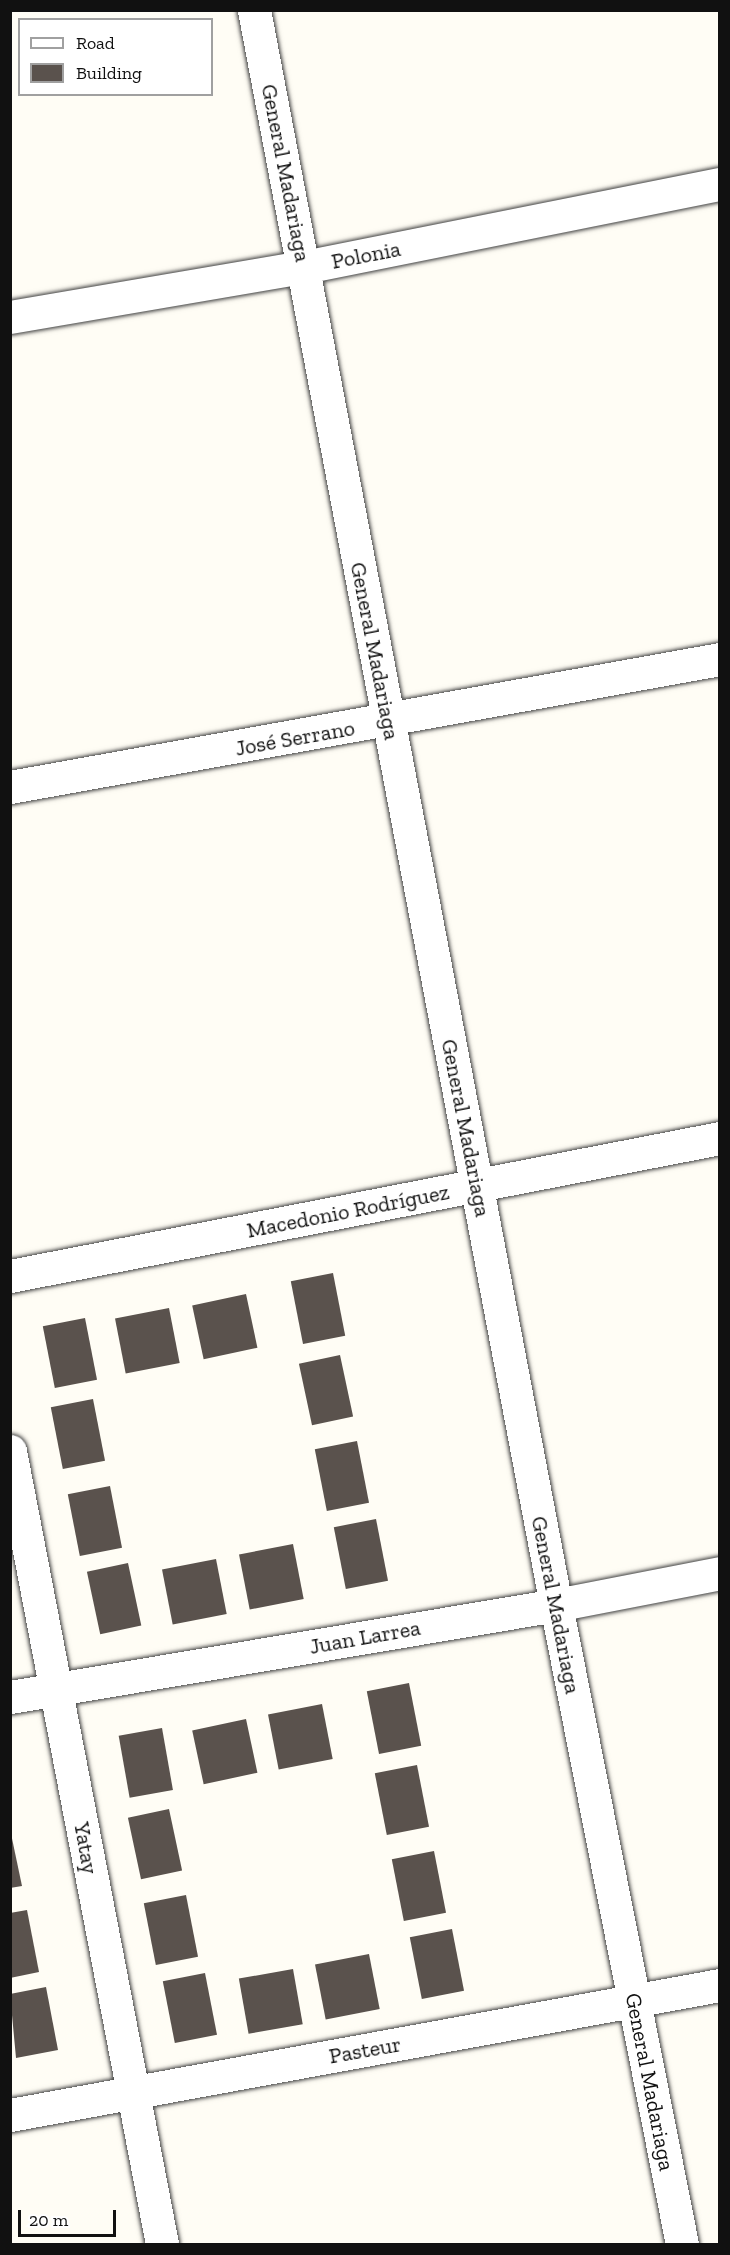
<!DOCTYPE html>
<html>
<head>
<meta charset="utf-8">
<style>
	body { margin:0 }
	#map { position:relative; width:730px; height:2255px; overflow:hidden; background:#fffdf5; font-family:"Zilla Slab",serif }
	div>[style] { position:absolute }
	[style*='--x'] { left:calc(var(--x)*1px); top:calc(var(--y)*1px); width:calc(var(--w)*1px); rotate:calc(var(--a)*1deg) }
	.building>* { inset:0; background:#5a524d; transform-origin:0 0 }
	.roads { filter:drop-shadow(0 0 2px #444) drop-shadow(0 0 2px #444) }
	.minor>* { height:33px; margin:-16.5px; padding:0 16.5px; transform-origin:16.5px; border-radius:16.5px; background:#fff }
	span { translate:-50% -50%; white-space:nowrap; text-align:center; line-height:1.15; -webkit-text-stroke:6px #fff; paint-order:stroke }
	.street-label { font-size:22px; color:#111 }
	.frame { position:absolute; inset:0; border:12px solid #111; pointer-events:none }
	.legend { position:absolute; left:18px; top:18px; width:195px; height:78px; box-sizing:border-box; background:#fff; border:2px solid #a0a0a0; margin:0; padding:8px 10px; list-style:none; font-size:18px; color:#111 }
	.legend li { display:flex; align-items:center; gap:12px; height:30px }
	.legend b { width:30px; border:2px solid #a0a0a0 }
	.scale { position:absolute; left:18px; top:2210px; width:98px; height:27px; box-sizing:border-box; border:3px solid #111; border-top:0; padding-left:8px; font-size:18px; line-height:21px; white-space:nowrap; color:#111; -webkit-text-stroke:4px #fff; paint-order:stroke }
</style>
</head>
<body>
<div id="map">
	<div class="building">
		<i style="left:333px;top:1273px;width:64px;height:43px;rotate:79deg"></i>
		<i style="left:246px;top:1294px;width:55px;height:55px;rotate:78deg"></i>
		<i style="left:169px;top:1308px;width:56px;height:55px;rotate:79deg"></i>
		<i style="left:85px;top:1318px;width:63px;height:43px;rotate:79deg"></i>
		<i style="left:340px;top:1355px;width:63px;height:42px;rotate:78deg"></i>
		<i style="left:93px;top:1399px;width:63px;height:43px;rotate:79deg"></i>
		<i style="left:357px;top:1441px;width:63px;height:43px;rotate:79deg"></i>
		<i style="left:110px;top:1486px;width:63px;height:43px;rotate:79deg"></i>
		<i style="left:376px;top:1519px;width:63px;height:43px;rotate:79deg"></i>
		<i style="left:293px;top:1544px;width:56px;height:55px;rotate:79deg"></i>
		<i style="left:216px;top:1559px;width:56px;height:55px;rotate:79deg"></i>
		<i style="left:128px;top:1563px;width:64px;height:42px;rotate:78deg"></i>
		<i style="left:409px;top:1683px;width:64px;height:43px;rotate:79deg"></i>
		<i style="left:322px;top:1704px;width:56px;height:55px;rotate:79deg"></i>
		<i style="left:246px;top:1719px;width:55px;height:55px;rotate:78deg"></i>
		<i style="left:162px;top:1728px;width:63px;height:44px;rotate:80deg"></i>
		<i style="left:417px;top:1765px;width:63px;height:43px;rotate:79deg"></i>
		<i style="left:169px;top:1809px;width:63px;height:42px;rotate:78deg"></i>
		<i style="clip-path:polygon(10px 1829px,22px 1886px,10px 1888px)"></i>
		<i style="left:434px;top:1851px;width:63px;height:43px;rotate:79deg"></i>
		<i style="left:186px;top:1895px;width:63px;height:43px;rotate:79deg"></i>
		<i style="clip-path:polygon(27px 1910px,39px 1972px,10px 1978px,10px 1913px)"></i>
		<i style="left:452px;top:1929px;width:63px;height:43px;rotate:79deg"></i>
		<i style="left:369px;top:1954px;width:56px;height:55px;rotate:79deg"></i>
		<i style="left:293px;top:1969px;width:56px;height:55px;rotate:80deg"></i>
		<i style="left:205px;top:1973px;width:63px;height:43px;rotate:79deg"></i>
		<i style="clip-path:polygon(46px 1987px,58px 2050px,16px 2058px,10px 1994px)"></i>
	</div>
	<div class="roads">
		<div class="minor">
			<i style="--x:254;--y:10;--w:1623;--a:79.28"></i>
			<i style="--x:556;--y:1605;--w:651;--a:78.85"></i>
			<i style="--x:10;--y:317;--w:298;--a:-9.7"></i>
			<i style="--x:304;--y:267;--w:424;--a:-11.3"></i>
			<i style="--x:10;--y:787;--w:721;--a:-10.22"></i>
			<i style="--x:10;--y:1276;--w:723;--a:-11"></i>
			<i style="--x:10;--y:1451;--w:807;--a:79.15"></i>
			<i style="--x:10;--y:1697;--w:554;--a:-9.56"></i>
			<i style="--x:556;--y:1605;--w:167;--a:-11"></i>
			<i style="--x:10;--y:2115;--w:722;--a:-10.38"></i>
		</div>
	</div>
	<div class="street-label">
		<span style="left:286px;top:173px;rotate:79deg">General Madariaga</span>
		<span style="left:366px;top:255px;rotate:-11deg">Polonia</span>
		<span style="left:375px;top:651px;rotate:79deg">General Madariaga</span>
		<span style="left:295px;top:738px;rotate:-10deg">José Serrano</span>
		<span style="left:466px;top:1128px;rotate:79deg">General Madariaga</span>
		<span style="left:348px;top:1211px;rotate:-11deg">Macedonio Rodríguez</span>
		<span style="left:556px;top:1605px;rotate:79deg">General Madariaga</span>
		<span style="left:365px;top:1637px;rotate:-10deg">Juan Larrea</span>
		<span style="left:86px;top:1848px;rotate:80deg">Yatay</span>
		<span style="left:365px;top:2050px;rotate:-10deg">Pasteur</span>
		<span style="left:650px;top:2082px;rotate:79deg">General Madariaga</span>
	</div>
	<div class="frame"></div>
	<ul class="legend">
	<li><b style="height:8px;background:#fff"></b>Road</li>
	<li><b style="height:16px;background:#5a524d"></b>Building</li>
	</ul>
	<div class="scale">20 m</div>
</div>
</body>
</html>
